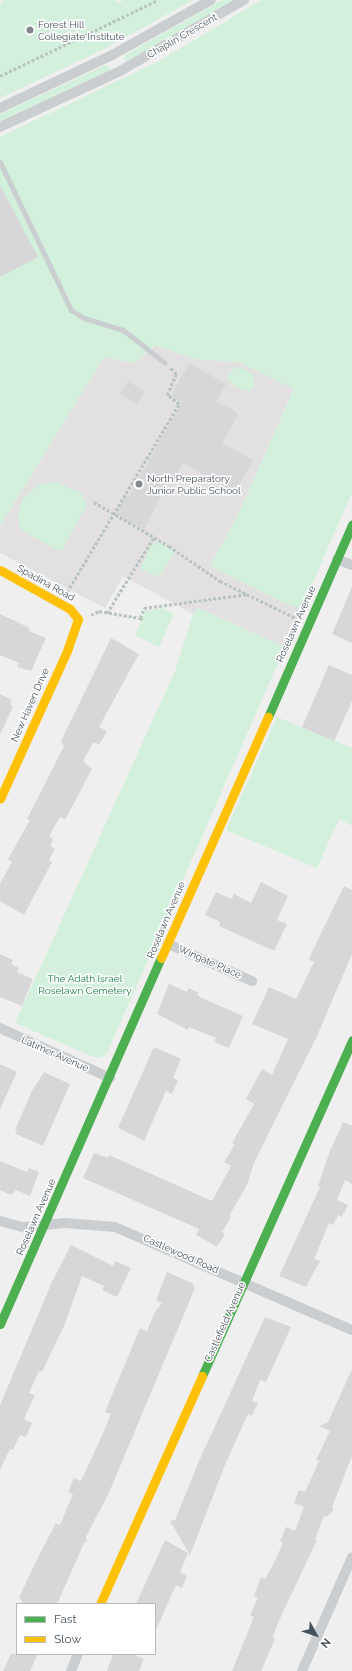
<!DOCTYPE html>
<html>
<head>
<meta charset="utf-8">
<style>
	body { margin:0 }
	#map { position:relative; width:352px; height:1671px; overflow:hidden; background:#f0efef; font-family:Raleway,sans-serif }
	div>[style] { position:absolute }
	[style*='--x'] { left:calc(var(--x)*1px); top:calc(var(--y)*1px); width:calc(var(--w)*1px); rotate:calc(var(--a)*1deg) }
	.education>* { inset:0; background:#e2e0e1 }
	.green>* { inset:0; background:#d2f0dc }
	.building>* { inset:0; background:#d7d7d9; transform-origin:0 0 }
	.path>* { height:2.5px; margin-top:-1.25px; transform-origin:0; background:repeating-linear-gradient(90deg,#b8c4c0 0 3px,transparent 0 5px) }
	.lane>* { height:5px; margin:-2.5px; padding:0 2.5px; transform-origin:2.5px; border-radius:2.5px; background:#cbced0 }
	.street>* { height:10px; margin:-5px; padding:0 5px; transform-origin:5px; border-radius:5px; background:#cbced0 }
	.fast>* { height:9px; margin:-4.5px; padding:0 4.5px; transform-origin:4.5px; border-radius:4.5px; background:#4caf50 }
	.slow>* { height:9px; margin:-4.5px; padding:0 4.5px; transform-origin:4.5px; border-radius:4.5px; background:#ffc107 }
	.dots>* { width:11px; height:11px; translate:-50% -50%; box-sizing:border-box; border:2px solid #fff; border-radius:50% }
	span { translate:-50% -50%; white-space:nowrap; text-align:center; line-height:1.15; -webkit-text-stroke:3px #fff; paint-order:stroke }
	.poi-label { font-size:10px; color:#46525c }
	.left { translate:0 -50%; text-align:left }
	.street-label { font-size:10px; color:#46525c }
	.park-label { font-size:10px; color:#147f45 }
	.legend { position:absolute; left:16px; top:1603px; width:140px; height:52px; box-sizing:border-box; background:#fff; border:1px solid #b5babe; margin:0; padding:5px 7px; list-style:none; font-size:12px; color:#46525c }
	.legend li { display:flex; align-items:center; gap:8px; height:20px }
	.legend b { width:20px; border:1px solid #b5babe }
	.north { position:absolute; left:296px; top:1615px; width:40px; height:40px; -webkit-text-stroke:3px #fff; paint-order:stroke; rotate:130deg; font-size:11px; font-weight:700; line-height:16px; text-align:center; color:#46525c }
	.north::after { content:''; display:block; margin:auto; width:14px; height:18px; background:#46525c; clip-path:polygon(50% 0,100% 100%,50% 72%,0 100%) }
</style>
</head>
<body>
<div id="map">
	<div class="education">
		<i style="clip-path:polygon(155px 345px,195px 359px,239px 362px,294px 388px,238px 515px,210px 566px,293px 607px,302px 607px,285px 647px,199px 608px,193px 614px,123px 576px,105px 608px,0 553px,0 526px,104px 357px,135px 363px)"></i>
	</div>
	<div class="green">
		<i style="clip-path:polygon(3px 0,114px 0,119px 3px,123px 0,193px 0,108px 47px,0 98px,0 6px)"></i>
		<i style="clip-path:polygon(222px 0,235px 0,128px 61px,124px 60px,125px 55px)"></i>
		<i style="clip-path:polygon(262px 0,352px 0,352px 493px,302px 607px,293px 607px,210px 566px,238px 515px,294px 389px,239px 362px,195px 359px,155px 345px,135px 363px,104px 357px,0 526px,0 137px,157px 62px)"></i>
		<i style="clip-path:polygon(106px 65px,109px 66px,108px 71px,0 122px,0 114px)"></i>
		<i style="clip-path:polygon(239px 367px,253px 374px,255px 384px,250px 391px,242px 390px,229px 381px,228px 376px,233px 369px)"></i>
		<i style="clip-path:polygon(56px 482px,81px 493px,87px 505px,62px 550px,57px 550px,20px 529px,18px 515px,22px 500px,38px 485px)"></i>
		<i style="clip-path:polygon(158px 541px,175px 552px,159px 577px,140px 569px,151px 546px)"></i>
		<i style="clip-path:polygon(163px 608px,174px 614px,159px 647px,135px 635px,145px 611px)"></i>
		<i style="clip-path:polygon(198px 608px,285px 647px,108px 1051px,104px 1056px,96px 1058px,15px 1023px,175px 671px,193px 614px)"></i>
		<i style="clip-path:polygon(277px 717px,352px 748px,352px 826px,339px 819px,317px 868px,226px 830px)"></i>
	</div>
	<div class="building">
		<i style="clip-path:polygon(0 185px,38px 257px,0 277px)"></i>
		<i style="clip-path:polygon(189px 363px,226px 384px,216px 402px,231px 408px,238px 415px,222px 443px,253px 460px,235px 492px,183px 463px,170px 486px,167px 484px,144px 530px,115px 514px,126px 494px,129px 496px,182px 402px,171px 396px)"></i>
		<i style="left:128px;top:381px;width:20px;height:15px;rotate:33deg"></i>
		<i style="clip-path:polygon(352px 587px,352px 643px,332px 634px)"></i>
		<i style="clip-path:polygon(0 614px,30px 628px,29px 631px,46px 638px,31px 671px,17px 667px,19px 663px,0 655px)"></i>
		<i style="clip-path:polygon(111px 638px,139px 654px,99px 727px,107px 731px,100px 744px,93px 743px,83px 761px,92px 769px,65px 820px,60px 817px,49px 836px,53px 839px,50px 846px,55px 849px,49px 860px,52px 862px,24px 915px,0 901px,0 884px,12px 862px,8px 859px,30px 820px,27px 819px,64px 746px,61px 741px)"></i>
		<i style="clip-path:polygon(329px 665px,352px 675px,352px 701px,334px 741px,302px 727px)"></i>
		<i style="clip-path:polygon(0 694px,12px 700px,10px 705px,13px 706px,0 735px)"></i>
		<i style="clip-path:polygon(261px 882px,288px 896px,277px 920px,287px 924px,274px 951px,219px 926px,220px 922px,205px 915px,216px 892px,231px 899px,234px 894px,251px 903px)"></i>
		<i style="clip-path:polygon(344px 886px,352px 890px,352px 954px,317px 1036px,254px 1163px,247px 1185px,229px 1216px,231px 1217px,222px 1232px,225px 1234px,218px 1245px,216px 1246px,196px 1235px,199px 1229px,83px 1178px,94px 1153px,108px 1158px,109px 1155px,212px 1201px,231px 1166px,224px 1162px,235px 1144px,232px 1143px,254px 1104px,246px 1099px,262px 1069px,272px 1075px,288px 1039px,252px 1024px,269px 987px,296px 999px,314px 962px,309px 960px,310px 956px)"></i>
		<i style="clip-path:polygon(0 954px,13px 960px,11px 964px,19px 968px,17px 972px,33px 979px,22px 1006px,0 997px)"></i>
		<i style="clip-path:polygon(169px 984px,187px 992px,188px 988px,199px 993px,197px 995px,204px 999px,243px 1016px,229px 1048px,214px 1042px,216px 1038px,189px 1027px,188px 1030px,157px 1014px)"></i>
		<i style="clip-path:polygon(154px 1047px,181px 1059px,173px 1078px,178px 1080px,172px 1094px,166px 1091px,144px 1141px,118px 1128px)"></i>
		<i style="clip-path:polygon(0 1064px,17px 1072px,0 1109px)"></i>
		<i style="clip-path:polygon(44px 1072px,70px 1084px,43px 1146px,16px 1134px,17px 1131px,15px 1130px,32px 1091px)"></i>
		<i style="clip-path:polygon(343px 1122px,352px 1126px,352px 1184px,345px 1180px,337px 1200px,348px 1205px,342px 1217px,338px 1215px,333px 1225px,329px 1223px,314px 1259px,320px 1261px,306px 1287px,279px 1276px,320px 1187px,318px 1186px,330px 1151px)"></i>
		<i style="clip-path:polygon(0 1161px,27px 1172px,29px 1168px,39px 1172px,30px 1196px,16px 1190px,11px 1195px,0 1190px)"></i>
		<i style="clip-path:polygon(71px 1245px,113px 1266px,115px 1261px,131px 1268px,117px 1297px,102px 1290px,104px 1286px,82px 1276px,64px 1326px,42px 1372px,39px 1371px,29px 1393px,35px 1395px,24px 1419px,32px 1423px,26px 1437px,20px 1435px,13px 1450px,10px 1449px,0 1470px,0 1405px,52px 1282px)"></i>
		<i style="clip-path:polygon(167px 1272px,192px 1283px,195px 1288px,108px 1495px,93px 1523px,86px 1537px,87px 1542px,84px 1543px,57px 1604px,21px 1604px,22px 1600px,19px 1598px,35px 1563px,56px 1523px,60px 1525px,73px 1494px,68px 1492px,74px 1478px,81px 1481px,103px 1433px,111px 1414px,105px 1412px,140px 1328px,147px 1331px,155px 1312px,162px 1303px,156px 1300px)"></i>
		<i style="clip-path:polygon(265px 1317px,291px 1327px,266px 1382px,260px 1380px,252px 1401px,258px 1403px,252px 1416px,248px 1414px,225px 1465px,190px 1555px,170px 1521px,175px 1520px,199px 1461px)"></i>
		<i style="clip-path:polygon(352px 1369px,352px 1456px,332px 1507px,334px 1510px,327px 1517px,324px 1516px,315px 1539px,317px 1540px,282px 1614px,274px 1633px,273px 1638px,275px 1639px,261px 1671px,232px 1671px,254px 1617px,250px 1615px,258px 1598px,254px 1596px,261px 1577px,265px 1579px,274px 1563px,283px 1543px,280px 1541px,286px 1527px,295px 1531px,304px 1507px,294px 1503px,299px 1490px,305px 1492px,319px 1461px,316px 1460px,330px 1431px,319px 1426px,328px 1422px)"></i>
		<i style="clip-path:polygon(165px 1540px,188px 1553px,180px 1572px,187px 1576px,182px 1588px,176px 1585px,155px 1632px,155px 1604px,136px 1604px)"></i>
		<i style="clip-path:polygon(11px 1654px,38px 1654px,30px 1671px,3px 1671px)"></i>
		<i style="clip-path:polygon(113px 1654px,133px 1654px,144px 1659px,139px 1671px,107px 1671px)"></i>
	</div>
	<div class="path">
		<i style="--x:0;--y:76;--w:175;--a:-25.7"></i>
		<i style="--x:94;--y:502;--w:87;--a:30.4"></i>
		<i style="--x:169;--y:546;--w:62;--a:34.5"></i>
		<i style="--x:220;--y:581;--w:85;--a:26"></i>
		<i style="--x:67;--y:592;--w:219;--a:-59.2"></i>
		<i style="--x:179;--y:404;--w:15;--a:-143"></i>
		<i style="--x:167;--y:395;--w:23;--a:-67"></i>
		<i style="--x:176;--y:374;--w:8;--a:-135"></i>
		<i style="--x:107;--y:613;--w:89;--a:-58.3"></i>
		<i style="--x:91;--y:615;--w:9;--a:-27"></i>
		<i style="--x:99;--y:611;--w:42;--a:9.7"></i>
		<i style="--x:140;--y:618;--w:11;--a:-68"></i>
		<i style="--x:144;--y:608;--w:105;--a:-7.7"></i>
		<i style="--x:140;--y:618;--w:4;--a:27"></i>
	</div>
	<div class="lane">
		<i style="--x:0;--y:162;--w:164;--a:64.4"></i>
		<i style="--x:71;--y:310;--w:15;--a:32"></i>
		<i style="--x:84;--y:318;--w:41;--a:17.1"></i>
		<i style="--x:123;--y:330;--w:53;--a:38.2"></i>
	</div>
	<div class="street">
		<i style="--x:0;--y:108;--w:124;--a:-25.3"></i>
		<i style="--x:112;--y:55;--w:113;--a:-29.1"></i>
		<i style="--x:0;--y:127;--w:132;--a:-25"></i>
		<i style="--x:120;--y:71;--w:143;--a:-29.8"></i>
		<i style="--x:337;--y:559;--w:16;--a:22"></i>
		<i style="--x:168;--y:944;--w:92;--a:23.8"></i>
		<i style="--x:0;--y:1028;--w:121;--a:24.4"></i>
		<i style="--x:0;--y:1221;--w:24;--a:15"></i>
		<i style="--x:23;--y:1227;--w:42;--a:-5.4"></i>
		<i style="--x:65;--y:1223;--w:50;--a:4.6"></i>
		<i style="--x:115;--y:1227;--w:258;--a:23.5"></i>
		<i style="--x:71;--y:1671;--w:18;--a:-68"></i>
		<i style="--x:302;--y:1671;--w:124;--a:-66.3"></i>
	</div>
	<div class="fast">
		<i style="--x:268;--y:717;--w:210;--a:-66.4"></i>
		<i style="--x:0;--y:1324;--w:400;--a:-66.3"></i>
		<i style="--x:202;--y:1376;--w:368;--a:-65.9"></i>
	</div>
	<div class="slow">
		<i style="--x:0;--y:570;--w:80;--a:29.1"></i>
		<i style="--x:70;--y:609;--w:13;--a:51"></i>
		<i style="--x:78;--y:619;--w:34;--a:109"></i>
		<i style="--x:67;--y:651;--w:162;--a:114.4"></i>
		<i style="--x:161;--y:958;--w:264;--a:-66.1"></i>
		<i style="--x:100;--y:1604;--w:250;--a:-65.9"></i>
	</div>
	<div class="dots">
		<i style="left:30px;top:30px;background:#82898f"></i>
		<i style="left:139px;top:484px;background:#82898f"></i>
	</div>
	<div class="poi-label">
		<span class="left" style="left:38px;top:30px">Forest Hill<br>Collegiate Institute</span>
		<span class="left" style="left:147px;top:484px">North Preparatory<br>Junior Public School</span>
	</div>
	<div class="street-label">
		<span style="left:182px;top:36px;rotate:-30deg">Chaplin Crescent</span>
		<span style="left:46px;top:583px;rotate:29deg">Spadina Road</span>
		<span style="left:296px;top:624px;rotate:-66deg">Roselawn Avenue</span>
		<span style="left:30px;top:705px;rotate:-66deg">New Haven Drive</span>
		<span style="left:166px;top:920px;rotate:-67deg">Roselawn Avenue</span>
		<span style="left:210px;top:962px;rotate:24deg">Wingate Place</span>
		<span style="left:55px;top:1054px;rotate:24deg">Latimer Avenue</span>
		<span style="left:36px;top:1217px;rotate:-66deg">Roselawn Avenue</span>
		<span style="left:181px;top:1254px;rotate:24deg">Castlewood Road</span>
		<span style="left:225px;top:1322px;rotate:-66deg">Castlefield Avenue</span>
	</div>
	<div class="park-label">
		<span style="left:85px;top:984px">The Adath Israel<br>Roselawn Cemetery</span>
	</div>
	<ul class="legend">
	<li><b style="height:5px;background:#4caf50"></b>Fast</li>
	<li><b style="height:5px;background:#ffc107"></b>Slow</li>
	</ul>
	<div class="north">N</div>
</div>
</body>
</html>
